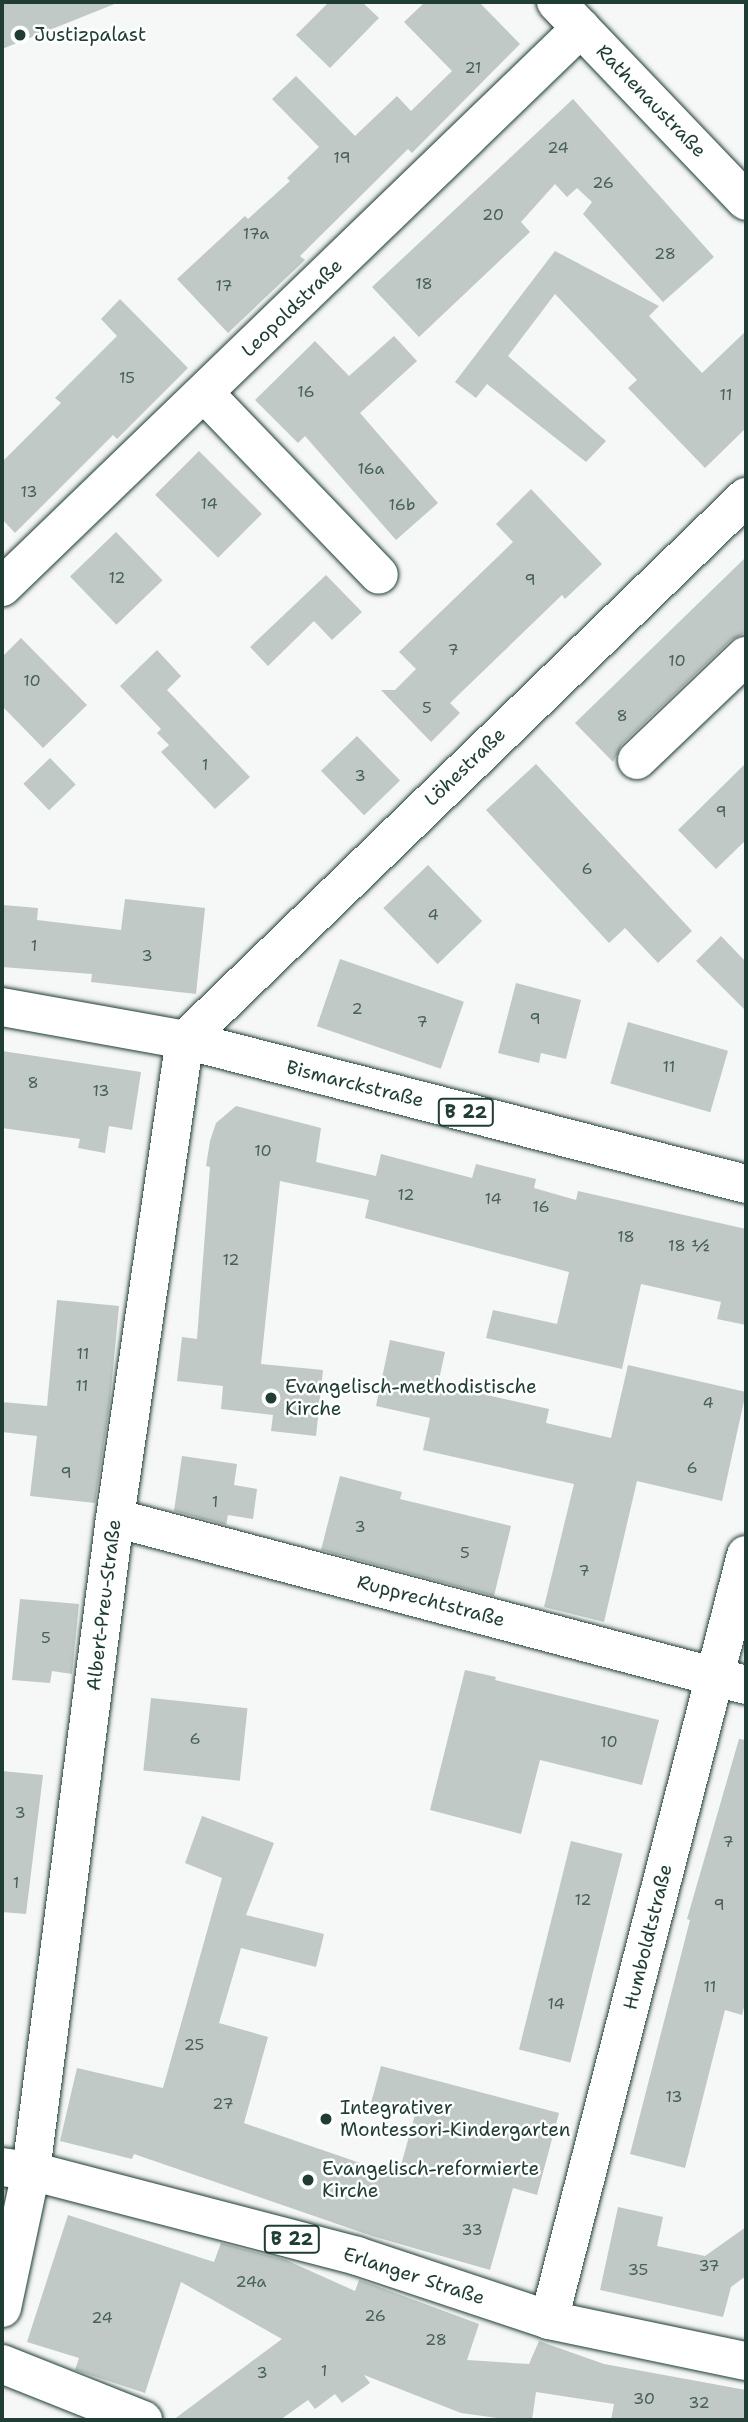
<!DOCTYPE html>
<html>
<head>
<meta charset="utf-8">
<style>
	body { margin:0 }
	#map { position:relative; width:748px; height:2422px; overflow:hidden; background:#f6f7f7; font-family:"Shantell Sans",sans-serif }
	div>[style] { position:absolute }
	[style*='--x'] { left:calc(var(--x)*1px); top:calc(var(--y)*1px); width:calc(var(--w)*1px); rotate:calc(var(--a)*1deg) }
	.building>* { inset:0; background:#c0c9c6; transform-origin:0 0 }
	.roads { filter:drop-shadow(0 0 2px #1f3d34) drop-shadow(0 0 2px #1f3d34) }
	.minor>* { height:38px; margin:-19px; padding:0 19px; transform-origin:19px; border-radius:19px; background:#fff }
	.major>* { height:38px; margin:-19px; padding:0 19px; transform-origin:19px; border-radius:19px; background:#fff }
	.dots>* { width:19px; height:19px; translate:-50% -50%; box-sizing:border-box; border:4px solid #fff; border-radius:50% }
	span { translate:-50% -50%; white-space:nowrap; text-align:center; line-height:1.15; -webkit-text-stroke:5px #fff; paint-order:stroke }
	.number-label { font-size:16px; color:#476058 }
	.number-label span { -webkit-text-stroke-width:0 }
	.shield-label span { padding:2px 5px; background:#fff; border:2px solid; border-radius:5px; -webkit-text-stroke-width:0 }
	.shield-label { font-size:18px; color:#1f3d34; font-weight:700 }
	.poi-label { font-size:19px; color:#1f3d34 }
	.left { translate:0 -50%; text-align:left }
	.street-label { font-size:19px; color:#1f3d34 }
	.frame { position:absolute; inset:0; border:4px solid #1f3d34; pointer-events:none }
</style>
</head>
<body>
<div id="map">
	<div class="building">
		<i style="clip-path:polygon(2px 2px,117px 2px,117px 3px,2px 49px)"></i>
		<i style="clip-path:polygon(329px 2px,362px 2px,379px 18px,330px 68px,296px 35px)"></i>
		<i style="clip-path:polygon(425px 2px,479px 2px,520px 44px,412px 153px,408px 149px,300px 256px,305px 260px,228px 333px,177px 279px,245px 216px,248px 219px,290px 181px,287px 178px,319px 147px,272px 99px,296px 76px,355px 136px,397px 96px,411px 111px,452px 71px,404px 22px)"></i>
		<i style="clip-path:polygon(573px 99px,714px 257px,663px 302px,583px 214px,592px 202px,577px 188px,567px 197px,555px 184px,521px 222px,530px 232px,419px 337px,372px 287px)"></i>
		<i style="clip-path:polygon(555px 251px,659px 306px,649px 316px,702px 373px,746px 331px,746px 428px,705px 468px,628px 388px,637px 380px,555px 294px,508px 356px,606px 441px,586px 462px,487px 384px,476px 398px,455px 382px)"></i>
		<i style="clip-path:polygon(120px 299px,188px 368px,117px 439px,113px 435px,15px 533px,2px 519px,2px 462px,61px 403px,55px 398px,117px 336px,101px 319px)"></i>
		<i style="clip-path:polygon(394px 336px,417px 361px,360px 413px,438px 503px,396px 540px,305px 436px,298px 443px,255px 400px,315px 341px,349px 376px)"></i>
		<i style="left:199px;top:451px;width:89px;height:62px;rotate:45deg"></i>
		<i style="clip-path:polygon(531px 489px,602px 564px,565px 599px,562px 595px,450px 703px,460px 713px,431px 742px,381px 690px,395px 690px,416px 669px,399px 652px,513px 542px,496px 524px)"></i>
		<i style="left:116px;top:532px;width:67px;height:64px;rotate:46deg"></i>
		<i style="clip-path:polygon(746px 557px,746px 632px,731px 640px,622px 744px,613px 762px,575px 723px)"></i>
		<i style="clip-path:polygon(326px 575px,362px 612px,332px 640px,314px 621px,268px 666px,250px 647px)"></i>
		<i style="clip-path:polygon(21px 638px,87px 705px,43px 748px,2px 706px,2px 657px)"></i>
		<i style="clip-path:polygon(157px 650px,181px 676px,167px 690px,250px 777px,215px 809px,161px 752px,169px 745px,157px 733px,161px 729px,120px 686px)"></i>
		<i style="left:357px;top:736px;width:62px;height:50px;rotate:46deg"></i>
		<i style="left:50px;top:758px;width:37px;height:37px;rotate:46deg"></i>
		<i style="clip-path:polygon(746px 763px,746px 840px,716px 869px,678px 830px)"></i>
		<i style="clip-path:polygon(536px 764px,692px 931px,658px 963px,625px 928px,609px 943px,486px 810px)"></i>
		<i style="left:428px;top:865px;width:78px;height:62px;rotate:46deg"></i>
		<i style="clip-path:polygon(125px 899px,205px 908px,196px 994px,91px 982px,92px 974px,2px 967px,3px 905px,38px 908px,37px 920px,121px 930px)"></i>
		<i style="clip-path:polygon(721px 936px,746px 962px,746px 1011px,696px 961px)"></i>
		<i style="left:340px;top:959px;width:131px;height:71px;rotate:19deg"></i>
		<i style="clip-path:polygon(516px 983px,581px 1000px,566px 1059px,541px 1053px,539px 1063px,498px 1053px)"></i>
		<i style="left:628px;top:1022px;width:104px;height:64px;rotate:16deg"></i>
		<i style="clip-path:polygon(2px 1051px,141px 1072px,132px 1130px,109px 1126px,105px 1153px,78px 1148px,80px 1139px,2px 1128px)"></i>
		<i style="clip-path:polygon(236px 1106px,321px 1128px,316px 1162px,376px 1176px,381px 1154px,472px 1178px,476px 1164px,536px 1179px,534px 1188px,576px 1200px,578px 1191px,746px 1229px,746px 1325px,717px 1319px,721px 1302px,641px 1284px,622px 1369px,486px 1338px,493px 1310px,557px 1324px,569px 1272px,365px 1218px,369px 1200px,280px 1181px,261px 1364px,323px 1370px,316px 1436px,271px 1431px,273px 1415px,221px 1409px,223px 1386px,177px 1381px,182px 1337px,197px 1339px,210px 1167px,206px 1166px,210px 1141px,216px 1123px)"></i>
		<i style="clip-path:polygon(57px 1300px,119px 1306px,110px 1401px,95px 1503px,30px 1496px,37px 1436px,2px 1432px,2px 1402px,47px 1406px)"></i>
		<i style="clip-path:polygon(390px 1340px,445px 1352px,438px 1384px,549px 1409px,546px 1423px,611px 1438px,628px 1365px,746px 1392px,722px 1501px,637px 1481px,604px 1622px,544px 1607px,574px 1484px,423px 1450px,430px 1418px,376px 1406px)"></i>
		<i style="clip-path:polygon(182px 1456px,237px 1464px,234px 1485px,257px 1489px,253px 1519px,228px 1515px,226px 1525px,174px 1511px)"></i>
		<i style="clip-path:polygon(340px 1476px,402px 1492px,400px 1499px,511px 1526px,494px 1596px,321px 1550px)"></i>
		<i style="clip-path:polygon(20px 1599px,79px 1604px,72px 1674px,52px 1671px,50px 1683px,12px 1680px)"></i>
		<i style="clip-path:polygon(465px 1670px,496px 1677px,495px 1680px,659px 1720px,642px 1785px,540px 1760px,521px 1834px,430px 1810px)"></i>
		<i style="left:151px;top:1698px;width:97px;height:73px;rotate:6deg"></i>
		<i style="clip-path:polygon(739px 1739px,746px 1740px,746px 2000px,742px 2015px,725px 2010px,685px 2168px,630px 2154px,690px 1920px,687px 1919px)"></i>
		<i style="clip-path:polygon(2px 1771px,43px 1775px,26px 1914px,2px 1912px)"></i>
		<i style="clip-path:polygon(202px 1816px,274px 1843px,246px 1915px,324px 1934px,316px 1967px,241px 1948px,219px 2023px,268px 2037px,244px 2123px,398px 2176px,415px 2115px,371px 2103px,381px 2066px,559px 2113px,537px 2195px,513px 2188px,490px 2270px,372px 2236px,134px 2154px,132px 2159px,60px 2141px,77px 2068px,163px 2088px,222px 1878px,185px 1863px)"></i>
		<i style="left:571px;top:1841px;width:53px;height:215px;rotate:14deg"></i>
		<i style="clip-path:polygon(618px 2207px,663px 2217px,657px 2246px,705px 2256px,746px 2227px,746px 2276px,731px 2287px,723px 2317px,600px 2290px)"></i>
		<i style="clip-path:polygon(68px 2215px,214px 2262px,221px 2243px,286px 2260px,355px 2291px,359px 2280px,371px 2284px,479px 2324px,467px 2360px,529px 2364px,539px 2341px,604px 2364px,746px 2390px,746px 2420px,611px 2420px,614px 2404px,536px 2392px,532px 2420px,512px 2420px,461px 2413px,364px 2375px,370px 2383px,342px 2403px,335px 2394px,315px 2409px,308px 2400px,280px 2420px,173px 2420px,282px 2339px,181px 2282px,145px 2393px,75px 2370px,79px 2358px,27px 2342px)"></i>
	</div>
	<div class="roads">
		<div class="minor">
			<i style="--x:204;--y:393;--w:252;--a:46.1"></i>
			<i style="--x:2;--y:587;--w:805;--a:-43.99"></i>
			<i style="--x:637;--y:760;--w:151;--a:-43.7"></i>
			<i style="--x:115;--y:1518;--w:653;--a:14.82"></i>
			<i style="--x:2;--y:2308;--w:140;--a:-78"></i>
			<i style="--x:31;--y:2171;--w:658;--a:-82.67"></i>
			<i style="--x:115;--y:1518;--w:483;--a:-81.7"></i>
			<i style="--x:185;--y:1040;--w:781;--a:-44.07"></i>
			<i style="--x:549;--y:2320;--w:790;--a:-75.56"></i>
			<i style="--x:2;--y:2364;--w:152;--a:21.7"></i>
		</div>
		<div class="major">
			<i style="--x:556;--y:2;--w:275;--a:46.3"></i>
			<i style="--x:2;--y:1007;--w:186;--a:10.2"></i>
			<i style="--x:185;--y:1040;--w:579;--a:14.4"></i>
			<i style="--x:2;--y:2167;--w:29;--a:8"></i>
			<i style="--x:31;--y:2171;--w:337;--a:14.6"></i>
			<i style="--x:357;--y:2256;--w:202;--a:18.4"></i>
			<i style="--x:549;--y:2320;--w:201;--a:11.8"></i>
		</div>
	</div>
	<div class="dots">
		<i style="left:20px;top:35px;background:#1f3d34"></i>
		<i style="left:271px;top:1398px;background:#1f3d34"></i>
		<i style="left:326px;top:2119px;background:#1f3d34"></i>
		<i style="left:308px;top:2180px;background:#1f3d34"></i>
	</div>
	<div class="number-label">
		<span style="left:473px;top:68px">21</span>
		<span style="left:558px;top:148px">24</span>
		<span style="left:342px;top:158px">19</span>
		<span style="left:603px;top:183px">26</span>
		<span style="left:493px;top:215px">20</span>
		<span style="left:256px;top:234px">17a</span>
		<span style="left:665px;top:254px">28</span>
		<span style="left:424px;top:284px">18</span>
		<span style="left:224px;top:286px">17</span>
		<span style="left:127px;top:378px">15</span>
		<span style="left:306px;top:392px">16</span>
		<span style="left:726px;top:395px">11</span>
		<span style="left:371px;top:469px">16a</span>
		<span style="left:29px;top:492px">13</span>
		<span style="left:209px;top:504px">14</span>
		<span style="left:402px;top:505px">16b</span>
		<span style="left:117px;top:578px">12</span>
		<span style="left:530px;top:580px">9</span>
		<span style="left:453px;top:650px">7</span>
		<span style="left:677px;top:661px">10</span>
		<span style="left:32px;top:681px">10</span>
		<span style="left:427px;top:708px">5</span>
		<span style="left:622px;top:716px">8</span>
		<span style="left:205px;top:765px">1</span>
		<span style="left:360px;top:776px">3</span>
		<span style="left:721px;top:812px">9</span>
		<span style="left:587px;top:869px">6</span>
		<span style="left:433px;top:915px">4</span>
		<span style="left:34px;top:946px">1</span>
		<span style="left:147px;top:956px">3</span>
		<span style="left:357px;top:1009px">2</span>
		<span style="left:535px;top:1019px">9</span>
		<span style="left:422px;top:1022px">7</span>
		<span style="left:669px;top:1067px">11</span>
		<span style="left:33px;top:1083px">8</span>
		<span style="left:101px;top:1091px">13</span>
		<span style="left:263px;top:1151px">10</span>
		<span style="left:406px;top:1195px">12</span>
		<span style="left:493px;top:1199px">14</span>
		<span style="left:541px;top:1207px">16</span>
		<span style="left:626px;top:1237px">18</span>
		<span style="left:689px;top:1246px">18 ½</span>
		<span style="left:231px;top:1260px">12</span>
		<span style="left:83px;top:1354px">11</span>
		<span style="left:82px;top:1386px">11</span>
		<span style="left:708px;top:1403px">4</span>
		<span style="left:692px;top:1468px">6</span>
		<span style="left:66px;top:1473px">9</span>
		<span style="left:215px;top:1502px">1</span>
		<span style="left:360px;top:1527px">3</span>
		<span style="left:465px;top:1553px">5</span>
		<span style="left:584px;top:1571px">7</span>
		<span style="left:46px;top:1638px">5</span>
		<span style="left:195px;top:1739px">6</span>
		<span style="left:609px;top:1742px">10</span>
		<span style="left:20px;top:1813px">3</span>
		<span style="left:728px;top:1842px">7</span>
		<span style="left:16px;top:1883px">1</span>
		<span style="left:583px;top:1900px">12</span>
		<span style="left:719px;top:1905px">9</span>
		<span style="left:710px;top:1987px">11</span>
		<span style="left:556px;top:2004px">14</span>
		<span style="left:194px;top:2045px">25</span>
		<span style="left:674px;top:2097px">13</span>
		<span style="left:223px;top:2104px">27</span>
		<span style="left:472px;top:2230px">33</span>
		<span style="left:709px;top:2266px">37</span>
		<span style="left:638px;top:2270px">35</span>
		<span style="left:251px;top:2282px">24a</span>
		<span style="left:375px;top:2316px">26</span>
		<span style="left:102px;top:2318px">24</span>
		<span style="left:436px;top:2340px">28</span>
		<span style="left:324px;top:2371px">1</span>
		<span style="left:262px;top:2373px">3</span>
		<span style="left:644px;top:2399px">30</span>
		<span style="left:699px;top:2403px">32</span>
	</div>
	<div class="shield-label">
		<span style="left:466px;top:1112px">B 22</span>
		<span style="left:292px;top:2239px">B 22</span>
	</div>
	<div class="poi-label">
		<span class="left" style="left:34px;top:35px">Justizpalast</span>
		<span class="left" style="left:285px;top:1398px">Evangelisch-methodistische<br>Kirche</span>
		<span class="left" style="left:340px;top:2119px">Integrativer<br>Montessori-Kindergarten</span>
		<span class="left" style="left:322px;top:2180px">Evangelisch-reformierte<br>Kirche</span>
	</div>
	<div class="street-label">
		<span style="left:651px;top:101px;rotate:46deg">Rathenaustraße</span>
		<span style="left:292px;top:308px;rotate:-44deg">Leopoldstraße</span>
		<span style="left:465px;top:767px;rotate:-44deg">Löhestraße</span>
		<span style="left:355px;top:1084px;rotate:14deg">Bismarckstraße</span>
		<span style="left:431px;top:1601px;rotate:15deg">Rupprechtstraße</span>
		<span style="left:104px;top:1605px;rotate:-83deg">Albert-Preu-Straße</span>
		<span style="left:648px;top:1937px;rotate:-76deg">Humboldtstraße</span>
		<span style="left:414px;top:2276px;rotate:18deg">Erlanger Straße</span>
	</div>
	<div class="frame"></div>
</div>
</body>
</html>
